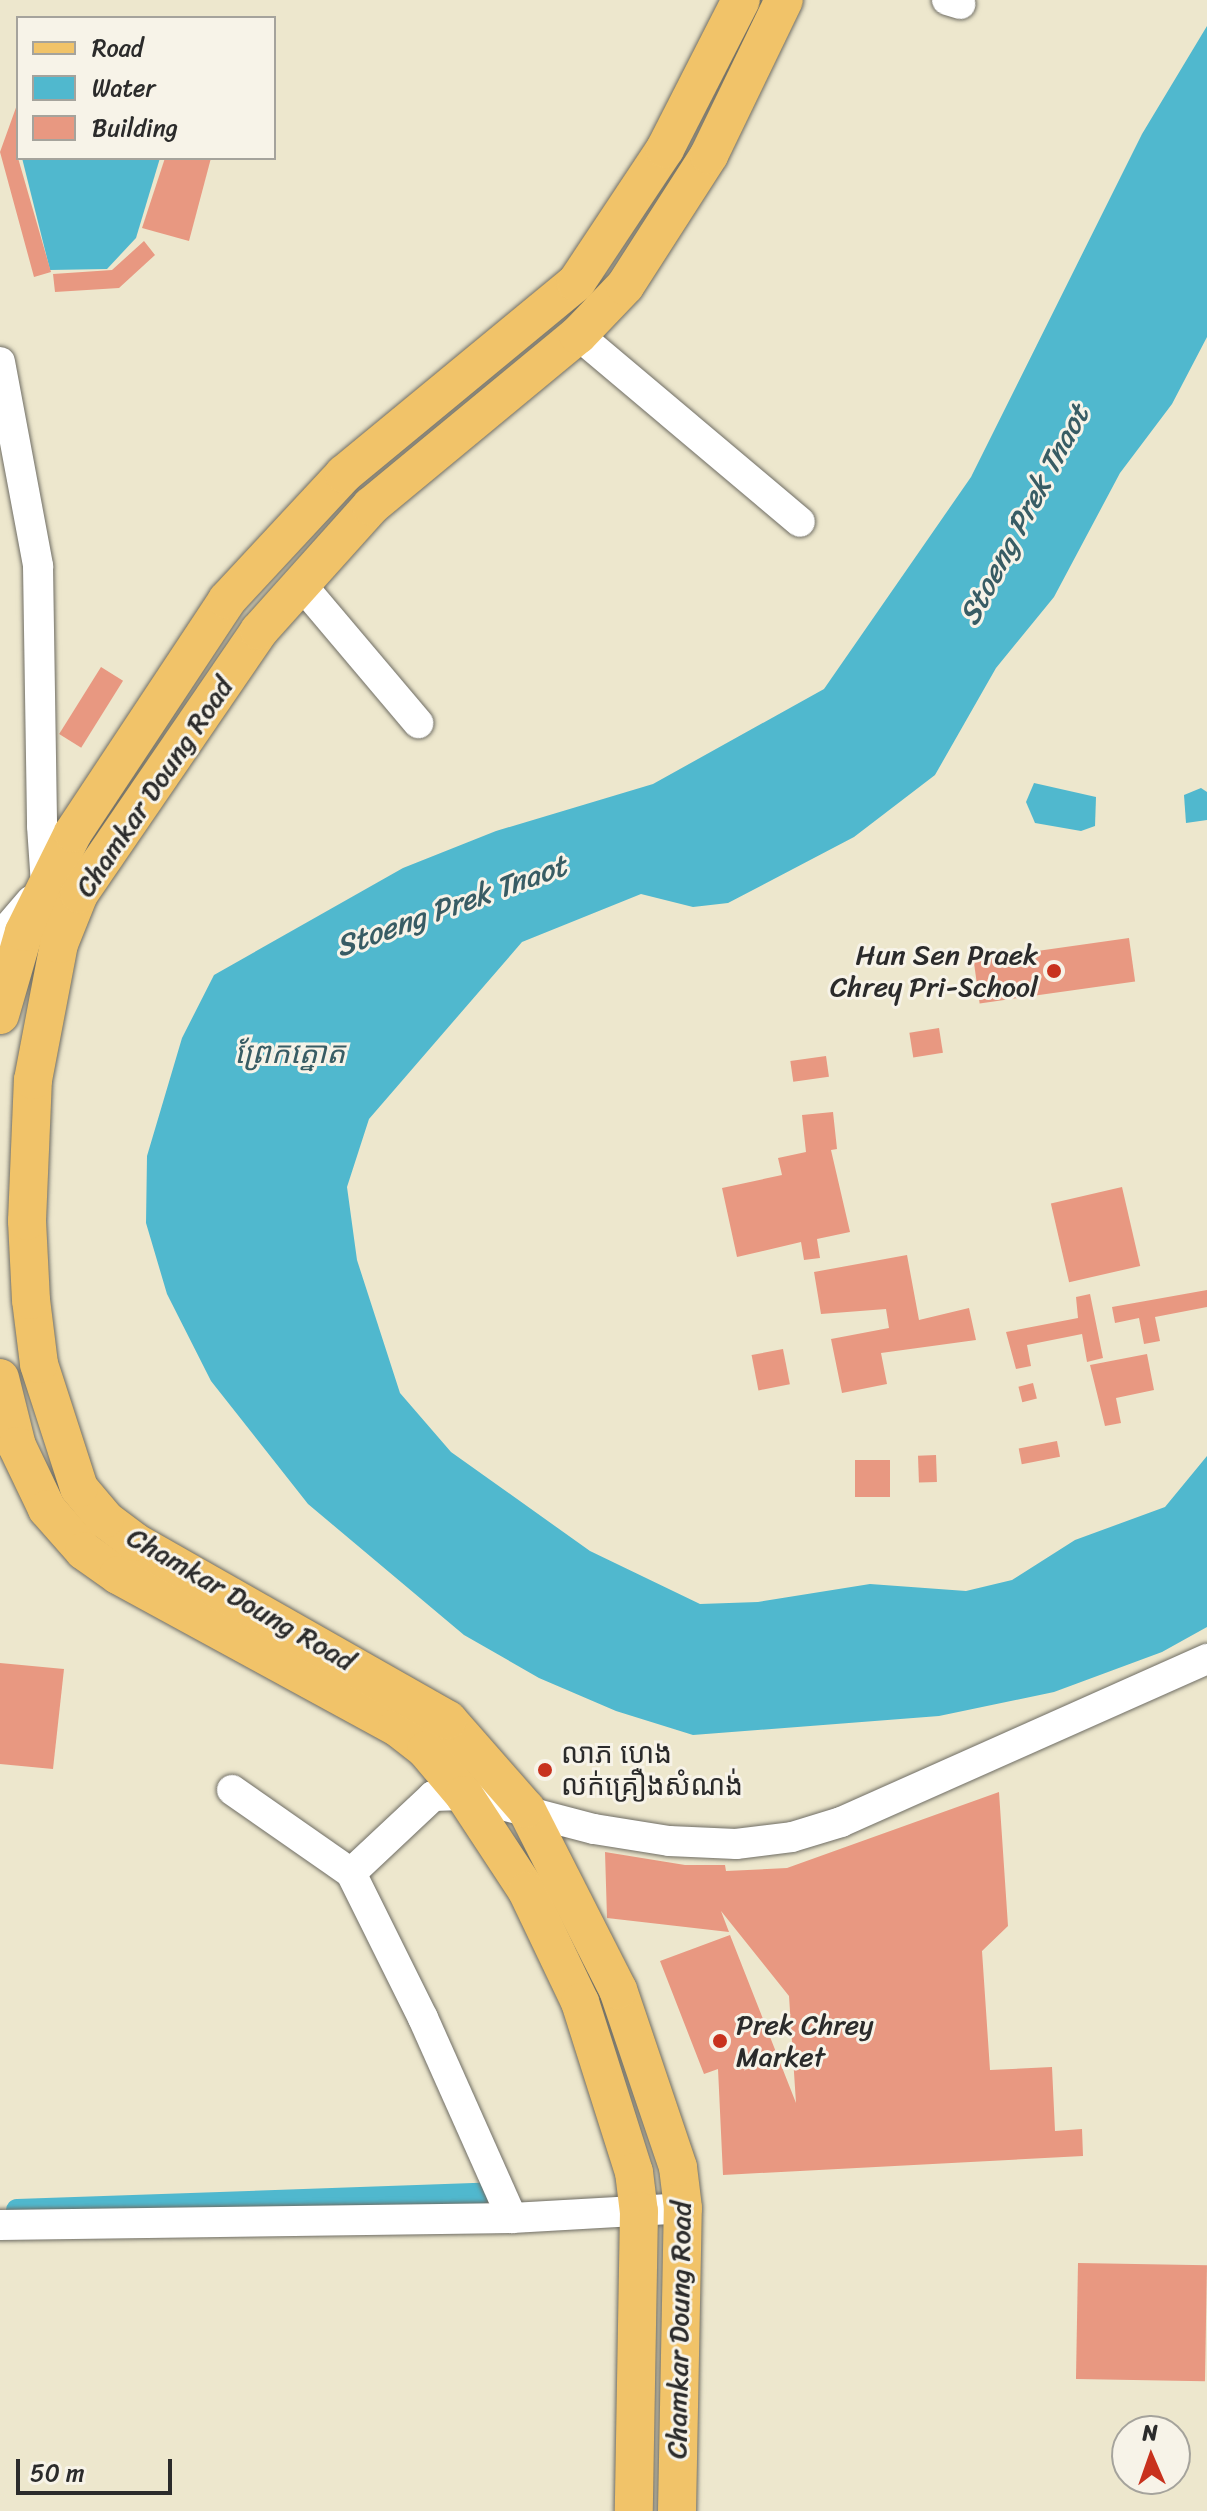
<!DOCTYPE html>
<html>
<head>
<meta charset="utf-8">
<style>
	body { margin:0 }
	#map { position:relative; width:1207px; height:2511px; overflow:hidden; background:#ede7cd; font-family:Sriracha,"Noto Sans Khmer",sans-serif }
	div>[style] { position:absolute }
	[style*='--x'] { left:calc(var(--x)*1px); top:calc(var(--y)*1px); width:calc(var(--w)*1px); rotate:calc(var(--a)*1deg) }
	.water>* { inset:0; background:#50b8ce }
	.canal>* { height:22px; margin:-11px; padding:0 11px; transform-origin:11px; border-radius:11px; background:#50b8ce }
	.building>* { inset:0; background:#e89881; transform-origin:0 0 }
	.roads { filter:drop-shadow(0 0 2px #6f6d64) drop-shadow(0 0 2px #6f6d64) }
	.minor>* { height:30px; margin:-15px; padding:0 15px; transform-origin:15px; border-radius:15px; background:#fff }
	.major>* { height:38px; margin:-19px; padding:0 19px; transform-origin:19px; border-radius:19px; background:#f1c369 }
	.dots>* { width:22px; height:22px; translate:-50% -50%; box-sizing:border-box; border:4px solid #f7f3e8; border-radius:50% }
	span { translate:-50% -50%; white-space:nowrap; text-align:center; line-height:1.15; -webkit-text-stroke:6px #f7f3e8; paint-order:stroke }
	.street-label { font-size:28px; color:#2b2b2b }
	.poi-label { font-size:28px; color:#2b2b2b }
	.right { translate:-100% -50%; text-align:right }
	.left { translate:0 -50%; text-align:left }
	.water-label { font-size:30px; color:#385c64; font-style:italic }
	.legend { position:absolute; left:16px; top:16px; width:260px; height:144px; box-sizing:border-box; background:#f7f3e8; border:2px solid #a5a39c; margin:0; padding:10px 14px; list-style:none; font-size:24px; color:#2b2b2b }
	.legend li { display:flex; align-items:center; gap:16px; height:40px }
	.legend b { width:40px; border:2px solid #a5a39c }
	.north { position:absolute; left:1111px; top:2415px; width:80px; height:80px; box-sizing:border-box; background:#f7f3e8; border:2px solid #a5a39c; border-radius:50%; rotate:358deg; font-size:22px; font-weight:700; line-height:32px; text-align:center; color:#2b2b2b }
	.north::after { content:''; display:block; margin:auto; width:28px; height:36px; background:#c8321e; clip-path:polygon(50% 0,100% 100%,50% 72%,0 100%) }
	.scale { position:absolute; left:16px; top:2459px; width:156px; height:36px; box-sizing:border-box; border:4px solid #2b2b2b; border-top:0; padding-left:10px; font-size:24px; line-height:28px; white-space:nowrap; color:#2b2b2b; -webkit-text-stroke:6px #f7f3e8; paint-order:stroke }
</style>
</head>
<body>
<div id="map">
	<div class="water">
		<i style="clip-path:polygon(1207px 26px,1207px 337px,1172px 404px,1120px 473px,1054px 597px,996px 668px,935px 775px,854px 837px,728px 903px,693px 907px,641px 894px,522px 942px,369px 1119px,347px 1187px,357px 1260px,400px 1393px,451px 1452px,590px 1551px,700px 1604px,758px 1602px,870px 1584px,966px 1591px,1012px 1580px,1075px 1540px,1165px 1507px,1207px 1456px,1207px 1627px,1162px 1652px,1054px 1692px,939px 1716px,693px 1735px,616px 1711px,539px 1678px,464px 1635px,308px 1504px,211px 1381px,167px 1294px,146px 1223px,147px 1156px,182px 1038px,214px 975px,403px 868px,496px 831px,653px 784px,824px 689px,971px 477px,1142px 134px)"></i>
		<i style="clip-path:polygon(22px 158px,160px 158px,136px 238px,107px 269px,50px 270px)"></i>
		<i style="clip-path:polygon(1034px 783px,1096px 797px,1095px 826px,1081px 831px,1035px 823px,1026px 802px)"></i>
		<i style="clip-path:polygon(1201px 788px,1207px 792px,1207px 820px,1186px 823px,1184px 795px)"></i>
	</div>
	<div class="canal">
		<i style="--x:17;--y:2210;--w:464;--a:-2"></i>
	</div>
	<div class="building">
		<i style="clip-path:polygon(18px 102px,18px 158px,51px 272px,34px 277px,0 152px)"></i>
		<i style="clip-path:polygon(165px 158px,211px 158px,189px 241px,142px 228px)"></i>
		<i style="clip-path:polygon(144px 241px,155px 255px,119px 288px,55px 292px,53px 274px,112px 270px)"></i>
		<i style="left:101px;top:667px;width:26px;height:79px;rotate:32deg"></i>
		<i style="left:1129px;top:938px;width:44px;height:157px;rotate:82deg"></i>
		<i style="left:939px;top:1028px;width:25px;height:30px;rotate:81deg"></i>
		<i style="left:826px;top:1056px;width:21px;height:36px;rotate:82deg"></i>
		<i style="clip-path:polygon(833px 1112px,837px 1149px,831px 1150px,850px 1232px,817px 1239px,820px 1258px,804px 1260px,801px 1242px,737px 1257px,722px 1188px,782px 1175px,778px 1158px,806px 1152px,802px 1115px)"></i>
		<i style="left:1122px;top:1187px;width:81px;height:73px;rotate:77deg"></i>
		<i style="clip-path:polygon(907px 1255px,919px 1320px,969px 1308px,976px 1340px,881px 1353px,887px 1384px,842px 1393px,831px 1339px,889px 1328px,886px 1309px,821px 1314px,814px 1272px)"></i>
		<i style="clip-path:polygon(1207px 1290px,1207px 1307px,1155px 1317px,1160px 1341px,1144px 1344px,1139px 1318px,1115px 1323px,1112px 1307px)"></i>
		<i style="clip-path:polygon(1090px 1294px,1103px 1358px,1087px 1362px,1082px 1334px,1027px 1345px,1031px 1366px,1016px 1369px,1006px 1332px,1078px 1318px,1076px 1297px)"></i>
		<i style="left:783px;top:1349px;width:36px;height:32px;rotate:79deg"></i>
		<i style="clip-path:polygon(1147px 1354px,1154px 1390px,1116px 1398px,1121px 1423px,1105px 1426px,1090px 1365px)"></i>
		<i style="left:1033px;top:1383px;width:16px;height:15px;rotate:76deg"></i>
		<i style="left:1057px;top:1441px;width:16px;height:39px;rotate:79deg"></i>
		<i style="left:936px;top:1455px;width:27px;height:18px;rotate:88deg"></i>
		<i style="left:855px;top:1460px;width:35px;height:37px"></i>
		<i style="clip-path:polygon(0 1663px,64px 1669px,53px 1769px,0 1764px)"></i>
		<i style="clip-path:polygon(999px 1792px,1008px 1926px,982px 1951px,990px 2070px,1052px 2067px,1055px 2131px,1082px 2129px,1083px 2156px,723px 2175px,718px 2069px,704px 2074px,660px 1961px,730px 1935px,796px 2103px,789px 1996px,721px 1911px,729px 1932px,607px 1918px,605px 1852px,685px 1865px,725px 1865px,726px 1871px,787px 1868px)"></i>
		<i style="left:1078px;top:2263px;width:129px;height:116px;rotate:1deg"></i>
	</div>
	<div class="roads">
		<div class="minor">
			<i style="--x:947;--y:0;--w:14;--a:17"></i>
			<i style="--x:578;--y:335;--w:290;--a:40.1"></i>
			<i style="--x:0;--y:362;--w:208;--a:79.4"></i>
			<i style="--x:38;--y:566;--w:260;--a:89.1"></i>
			<i style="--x:42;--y:826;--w:59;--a:86.1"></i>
			<i style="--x:46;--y:885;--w:5;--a:11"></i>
			<i style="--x:299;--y:582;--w:185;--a:49.8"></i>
			<i style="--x:0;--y:937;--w:48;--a:-49.3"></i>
			<i style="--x:232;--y:1790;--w:145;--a:34.9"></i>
			<i style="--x:351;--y:1873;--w:162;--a:63.6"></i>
			<i style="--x:423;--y:2018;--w:219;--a:66"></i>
			<i style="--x:351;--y:1873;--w:112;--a:-43.2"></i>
			<i style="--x:433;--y:1796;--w:31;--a:-2"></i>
			<i style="--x:464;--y:1795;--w:134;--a:14.7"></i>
			<i style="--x:594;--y:1829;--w:76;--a:9.1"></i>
			<i style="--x:669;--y:1841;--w:67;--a:2.6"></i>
			<i style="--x:736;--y:1844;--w:56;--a:-7.1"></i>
			<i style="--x:792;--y:1837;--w:51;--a:-17"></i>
			<i style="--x:841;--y:1822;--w:401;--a:-24"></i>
			<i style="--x:0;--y:2225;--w:512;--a:-0.78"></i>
			<i style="--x:512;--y:2218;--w:171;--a:-3.3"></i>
		</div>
		<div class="major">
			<i style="--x:0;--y:1015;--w:86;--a:-73.9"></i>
			<i style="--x:24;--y:932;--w:110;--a:-63.7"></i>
			<i style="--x:73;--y:833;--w:279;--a:-56.5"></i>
			<i style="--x:227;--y:600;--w:172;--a:-47.1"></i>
			<i style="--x:344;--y:474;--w:301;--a:-39.5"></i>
			<i style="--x:576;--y:283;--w:161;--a:-56.4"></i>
			<i style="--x:665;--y:149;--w:167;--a:-63"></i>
			<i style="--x:0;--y:1378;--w:70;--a:76"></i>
			<i style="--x:17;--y:1446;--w:70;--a:64.5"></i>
			<i style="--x:47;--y:1509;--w:56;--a:48.6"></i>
			<i style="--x:84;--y:1551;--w:42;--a:35.2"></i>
			<i style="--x:118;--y:1575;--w:318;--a:28.6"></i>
			<i style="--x:397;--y:1727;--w:37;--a:38"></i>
			<i style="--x:426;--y:1750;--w:59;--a:49.8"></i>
			<i style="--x:464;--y:1795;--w:115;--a:56.7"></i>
			<i style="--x:527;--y:1891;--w:123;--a:64.5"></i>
			<i style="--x:580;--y:2002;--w:178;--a:72.4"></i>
			<i style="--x:634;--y:2172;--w:39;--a:83"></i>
			<i style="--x:639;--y:2211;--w:300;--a:91"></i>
			<i style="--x:677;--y:2511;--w:303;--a:-88.9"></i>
			<i style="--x:683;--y:2208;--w:41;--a:-97"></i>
			<i style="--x:678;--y:2167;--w:187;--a:-108.7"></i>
			<i style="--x:618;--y:1990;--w:203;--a:-116.9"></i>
			<i style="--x:526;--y:1809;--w:118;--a:-131.2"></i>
			<i style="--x:448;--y:1720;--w:360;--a:-150.4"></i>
			<i style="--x:135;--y:1542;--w:38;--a:-143"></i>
			<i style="--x:105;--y:1519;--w:40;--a:-130"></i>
			<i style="--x:79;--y:1488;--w:130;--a:-107.9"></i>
			<i style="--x:39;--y:1364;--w:64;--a:-97.1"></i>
			<i style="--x:31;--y:1300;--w:79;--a:-92.9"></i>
			<i style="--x:27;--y:1221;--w:141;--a:-87.6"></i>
			<i style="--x:33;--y:1080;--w:138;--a:-79.2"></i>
			<i style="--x:59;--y:944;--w:54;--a:-68.2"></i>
			<i style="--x:79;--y:894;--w:319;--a:-55.6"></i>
			<i style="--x:259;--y:631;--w:168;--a:-48.1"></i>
			<i style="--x:371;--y:506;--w:268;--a:-39.6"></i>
			<i style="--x:578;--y:335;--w:68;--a:-46.2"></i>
			<i style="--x:625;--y:286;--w:156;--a:-57.3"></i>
			<i style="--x:709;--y:155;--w:172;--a:-64.2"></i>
		</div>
	</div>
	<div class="dots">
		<i style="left:1054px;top:971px;background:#c8321e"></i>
		<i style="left:545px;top:1770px;background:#c8321e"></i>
		<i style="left:720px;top:2041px;background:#c8321e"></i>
	</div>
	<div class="street-label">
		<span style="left:154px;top:787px;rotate:-56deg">Chamkar Doung Road</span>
		<span style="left:241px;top:1599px;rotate:30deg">Chamkar Doung Road</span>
		<span style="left:679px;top:2330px;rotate:-89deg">Chamkar Doung Road</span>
	</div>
	<div class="poi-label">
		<span class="right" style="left:1038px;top:971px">Hun Sen Praek<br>Chrey Pri-School</span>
		<span class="left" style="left:561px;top:1770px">លាភ ហេង<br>លក់គ្រឿងសំណង់</span>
		<span class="left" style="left:736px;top:2041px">Prek Chrey<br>Market</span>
	</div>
	<div class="water-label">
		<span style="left:1024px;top:515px;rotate:-62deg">Stoeng Prek Tnaot</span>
		<span style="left:451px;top:906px;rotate:-20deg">Stoeng Prek Tnaot</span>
		<span style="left:290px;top:1053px">ព្រែកត្នោត</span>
	</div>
	<ul class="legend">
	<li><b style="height:10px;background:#f1c369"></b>Road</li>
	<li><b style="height:22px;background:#50b8ce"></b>Water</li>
	<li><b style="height:22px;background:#e89881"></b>Building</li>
	</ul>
	<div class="north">N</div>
	<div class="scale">50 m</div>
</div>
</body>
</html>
